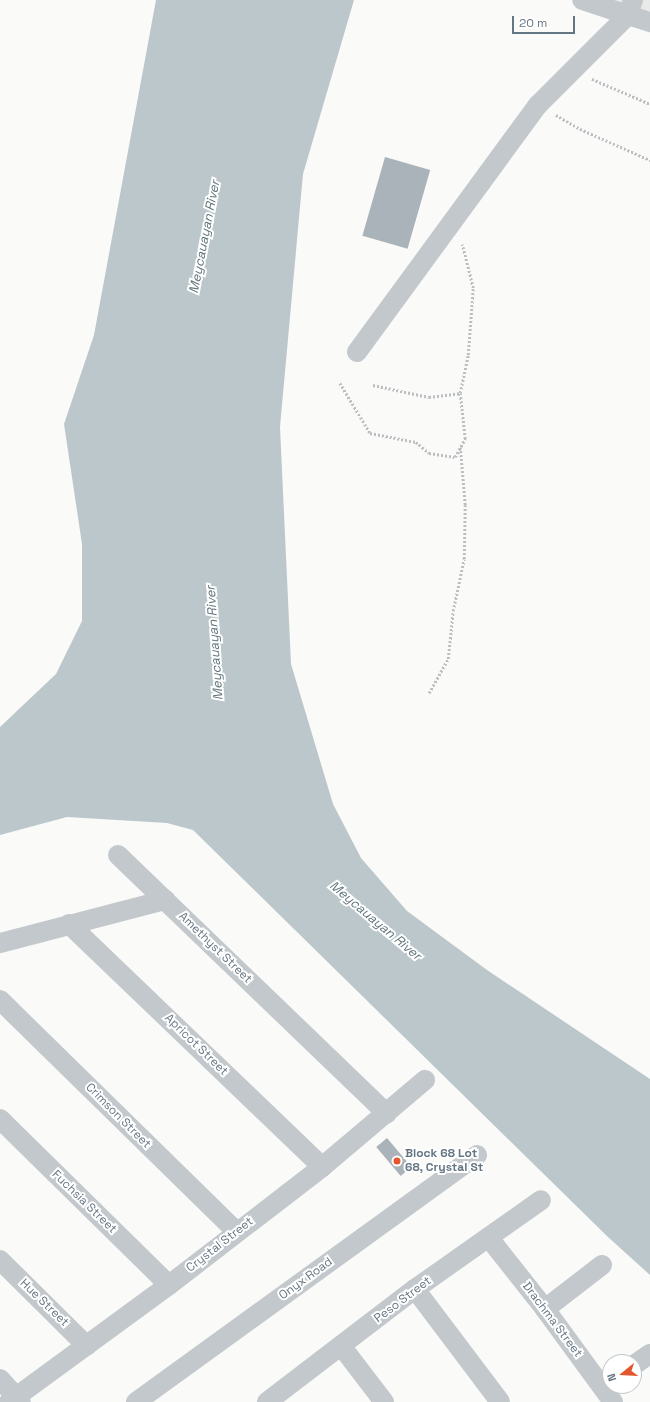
<!DOCTYPE html>
<html>
<head>
<meta charset="utf-8">
<style>
	body { margin:0 }
	#map { position:relative; width:650px; height:1402px; overflow:hidden; background:#fafaf8; font-family:"Space Grotesk",sans-serif }
	div>[style] { position:absolute }
	[style*='--x'] { left:calc(var(--x)*1px); top:calc(var(--y)*1px); width:calc(var(--w)*1px); rotate:calc(var(--a)*1deg) }
	.built>* { inset:0; background:#e8e9e9 }
	.water>* { inset:0; background:#bbc7cb }
	.building>* { inset:0; background:#aab3b9; transform-origin:0 0 }
	.path>* { height:2.5px; margin-top:-1.25px; transform-origin:0; background:repeating-linear-gradient(90deg,#bbbfc2 0 2px,transparent 0 4px) }
	.minor>* { height:20px; margin:-10px; padding:0 10px; transform-origin:10px; border-radius:10px; background:#c3c8cc }
	.dots>* { width:11px; height:11px; translate:-50% -50%; box-sizing:border-box; border:2px solid #fff; border-radius:50% }
	span { translate:-50% -50%; white-space:nowrap; text-align:center; line-height:1.15; -webkit-text-stroke:4px #fff; paint-order:stroke }
	.street-label { font-size:12px; color:#657683 }
	.poi-label { font-size:12px; color:#657683; font-weight:700 }
	.left { translate:0 -50%; text-align:left }
	.water-label { font-size:13px; color:#60757c; font-style:italic }
	.north { position:absolute; left:602px; top:1354px; width:40px; height:40px; box-sizing:border-box; background:#fff; border:1px solid #c1c8cd; border-radius:50%; rotate:252deg; font-size:11px; font-weight:700; line-height:16px; text-align:center; color:#657683 }
	.north::after { content:''; display:block; margin:auto; width:14px; height:18px; background:#e4572e; clip-path:polygon(50% 0,100% 100%,50% 72%,0 100%) }
	.scale { position:absolute; left:512px; top:16px; width:63px; height:18px; box-sizing:border-box; border:2px solid #657683; border-top:0; padding-left:5px; font-size:12px; line-height:14px; white-space:nowrap; color:#657683; -webkit-text-stroke:3px #fff; paint-order:stroke }
</style>
</head>
<body>
<div id="map">
	<div class="built">
		<i style="clip-path:polygon(614px 0,650px 0,650px 16px)"></i>
	</div>
	<div class="water">
		<i style="clip-path:polygon(156px 0,354px 0,303px 174px,280px 427px,291px 664px,333px 804px,361px 858px,407px 911px,487px 970px,650px 1079px,650px 1275px,608px 1237px,193px 830px,167px 823px,67px 817px,0 835px,0 727px,56px 674px,82px 621px,82px 544px,64px 424px,94px 335px)"></i>
	</div>
	<div class="building">
		<i style="left:385px;top:157px;width:47px;height:82px;rotate:16deg"></i>
		<i style="left:387px;top:1138px;width:38px;height:14px;rotate:50deg"></i>
	</div>
	<div class="path">
		<i style="--x:592;--y:79;--w:63;--a:23.3"></i>
		<i style="--x:556;--y:115;--w:28;--a:30"></i>
		<i style="--x:580;--y:129;--w:77;--a:23.9"></i>
		<i style="--x:340;--y:383;--w:58;--a:59"></i>
		<i style="--x:370;--y:433;--w:47;--a:11.1"></i>
		<i style="--x:416;--y:442;--w:17;--a:40"></i>
		<i style="--x:429;--y:453;--w:26;--a:9"></i>
		<i style="--x:455;--y:457;--w:21;--a:-61"></i>
		<i style="--x:465;--y:439;--w:46;--a:-96.2"></i>
		<i style="--x:373;--y:385;--w:57;--a:12.1"></i>
		<i style="--x:429;--y:397;--w:31;--a:-7"></i>
		<i style="--x:460;--y:393;--w:39;--a:-78"></i>
		<i style="--x:468;--y:355;--w:67;--a:-85.7"></i>
		<i style="--x:473;--y:288;--w:45;--a:-104"></i>
		<i style="--x:429;--y:693;--w:39;--a:-61"></i>
		<i style="--x:448;--y:659;--w:48;--a:-84.1"></i>
		<i style="--x:453;--y:611;--w:53;--a:-78.1"></i>
		<i style="--x:464;--y:559;--w:54;--a:-88.9"></i>
		<i style="--x:465;--y:505;--w:58;--a:-94.9"></i>
	</div>
	<div class="minor">
		<i style="--x:633;--y:0;--w:16;--a:108"></i>
		<i style="--x:628;--y:15;--w:23;--a:18"></i>
		<i style="--x:357;--y:352;--w:306;--a:-53.8"></i>
		<i style="--x:538;--y:105;--w:127;--a:-45"></i>
		<i style="--x:628;--y:15;--w:48;--a:-161.9"></i>
		<i style="--x:118;--y:855;--w:373;--a:43.9"></i>
		<i style="--x:69;--y:924;--w:351;--a:43.8"></i>
		<i style="--x:0;--y:943;--w:171;--a:-14.6"></i>
		<i style="--x:0;--y:1000;--w:332;--a:44.4"></i>
		<i style="--x:0;--y:1119;--w:237;--a:44.5"></i>
		<i style="--x:489;--y:1238;--w:90;--a:51.7"></i>
		<i style="--x:545;--y:1309;--w:115;--a:53.8"></i>
		<i style="--x:0;--y:1260;--w:122;--a:44.7"></i>
		<i style="--x:415;--y:1289;--w:141;--a:53"></i>
		<i style="--x:545;--y:1309;--w:72;--a:-37.7"></i>
		<i style="--x:342;--y:1347;--w:69;--a:52.6"></i>
		<i style="--x:634;--y:1365;--w:19;--a:-35"></i>
		<i style="--x:0;--y:1379;--w:31;--a:48"></i>
		<i style="--x:9;--y:1402;--w:198;--a:-36.2"></i>
		<i style="--x:169;--y:1285;--w:193;--a:-37.6"></i>
		<i style="--x:322;--y:1167;--w:135;--a:-40.2"></i>
		<i style="--x:136;--y:1402;--w:421;--a:-35.9"></i>
		<i style="--x:267;--y:1402;--w:186;--a:-37.4"></i>
		<i style="--x:415;--y:1289;--w:154;--a:-35.2"></i>
	</div>
	<div class="dots">
		<i style="left:397px;top:1161px;background:#e4572e"></i>
	</div>
	<div class="street-label">
		<span style="left:215px;top:948px;rotate:44deg">Amethyst Street</span>
		<span style="left:196px;top:1045px;rotate:44deg">Apricot Street</span>
		<span style="left:118px;top:1116px;rotate:45deg">Crimson Street</span>
		<span style="left:84px;top:1202px;rotate:44deg">Fuchsia Street</span>
		<span style="left:220px;top:1245px;rotate:-38deg">Crystal Street</span>
		<span style="left:306px;top:1279px;rotate:-36deg">Onyx Road</span>
		<span style="left:403px;top:1300px;rotate:-37deg">Peso Street</span>
		<span style="left:44px;top:1303px;rotate:44deg">Hue Street</span>
		<span style="left:552px;top:1320px;rotate:53deg">Drachma Street</span>
	</div>
	<div class="poi-label">
		<span class="left" style="left:405px;top:1161px">Block 68 Lot<br>68, Crystal St</span>
	</div>
	<div class="water-label">
		<span style="left:205px;top:237px;rotate:-79deg">Meycauayan River</span>
		<span style="left:215px;top:643px;rotate:-94deg">Meycauayan River</span>
		<span style="left:375px;top:921px;rotate:40deg">Meycauayan River</span>
	</div>
	<div class="north">N</div>
	<div class="scale">20 m</div>
</div>
</body>
</html>
